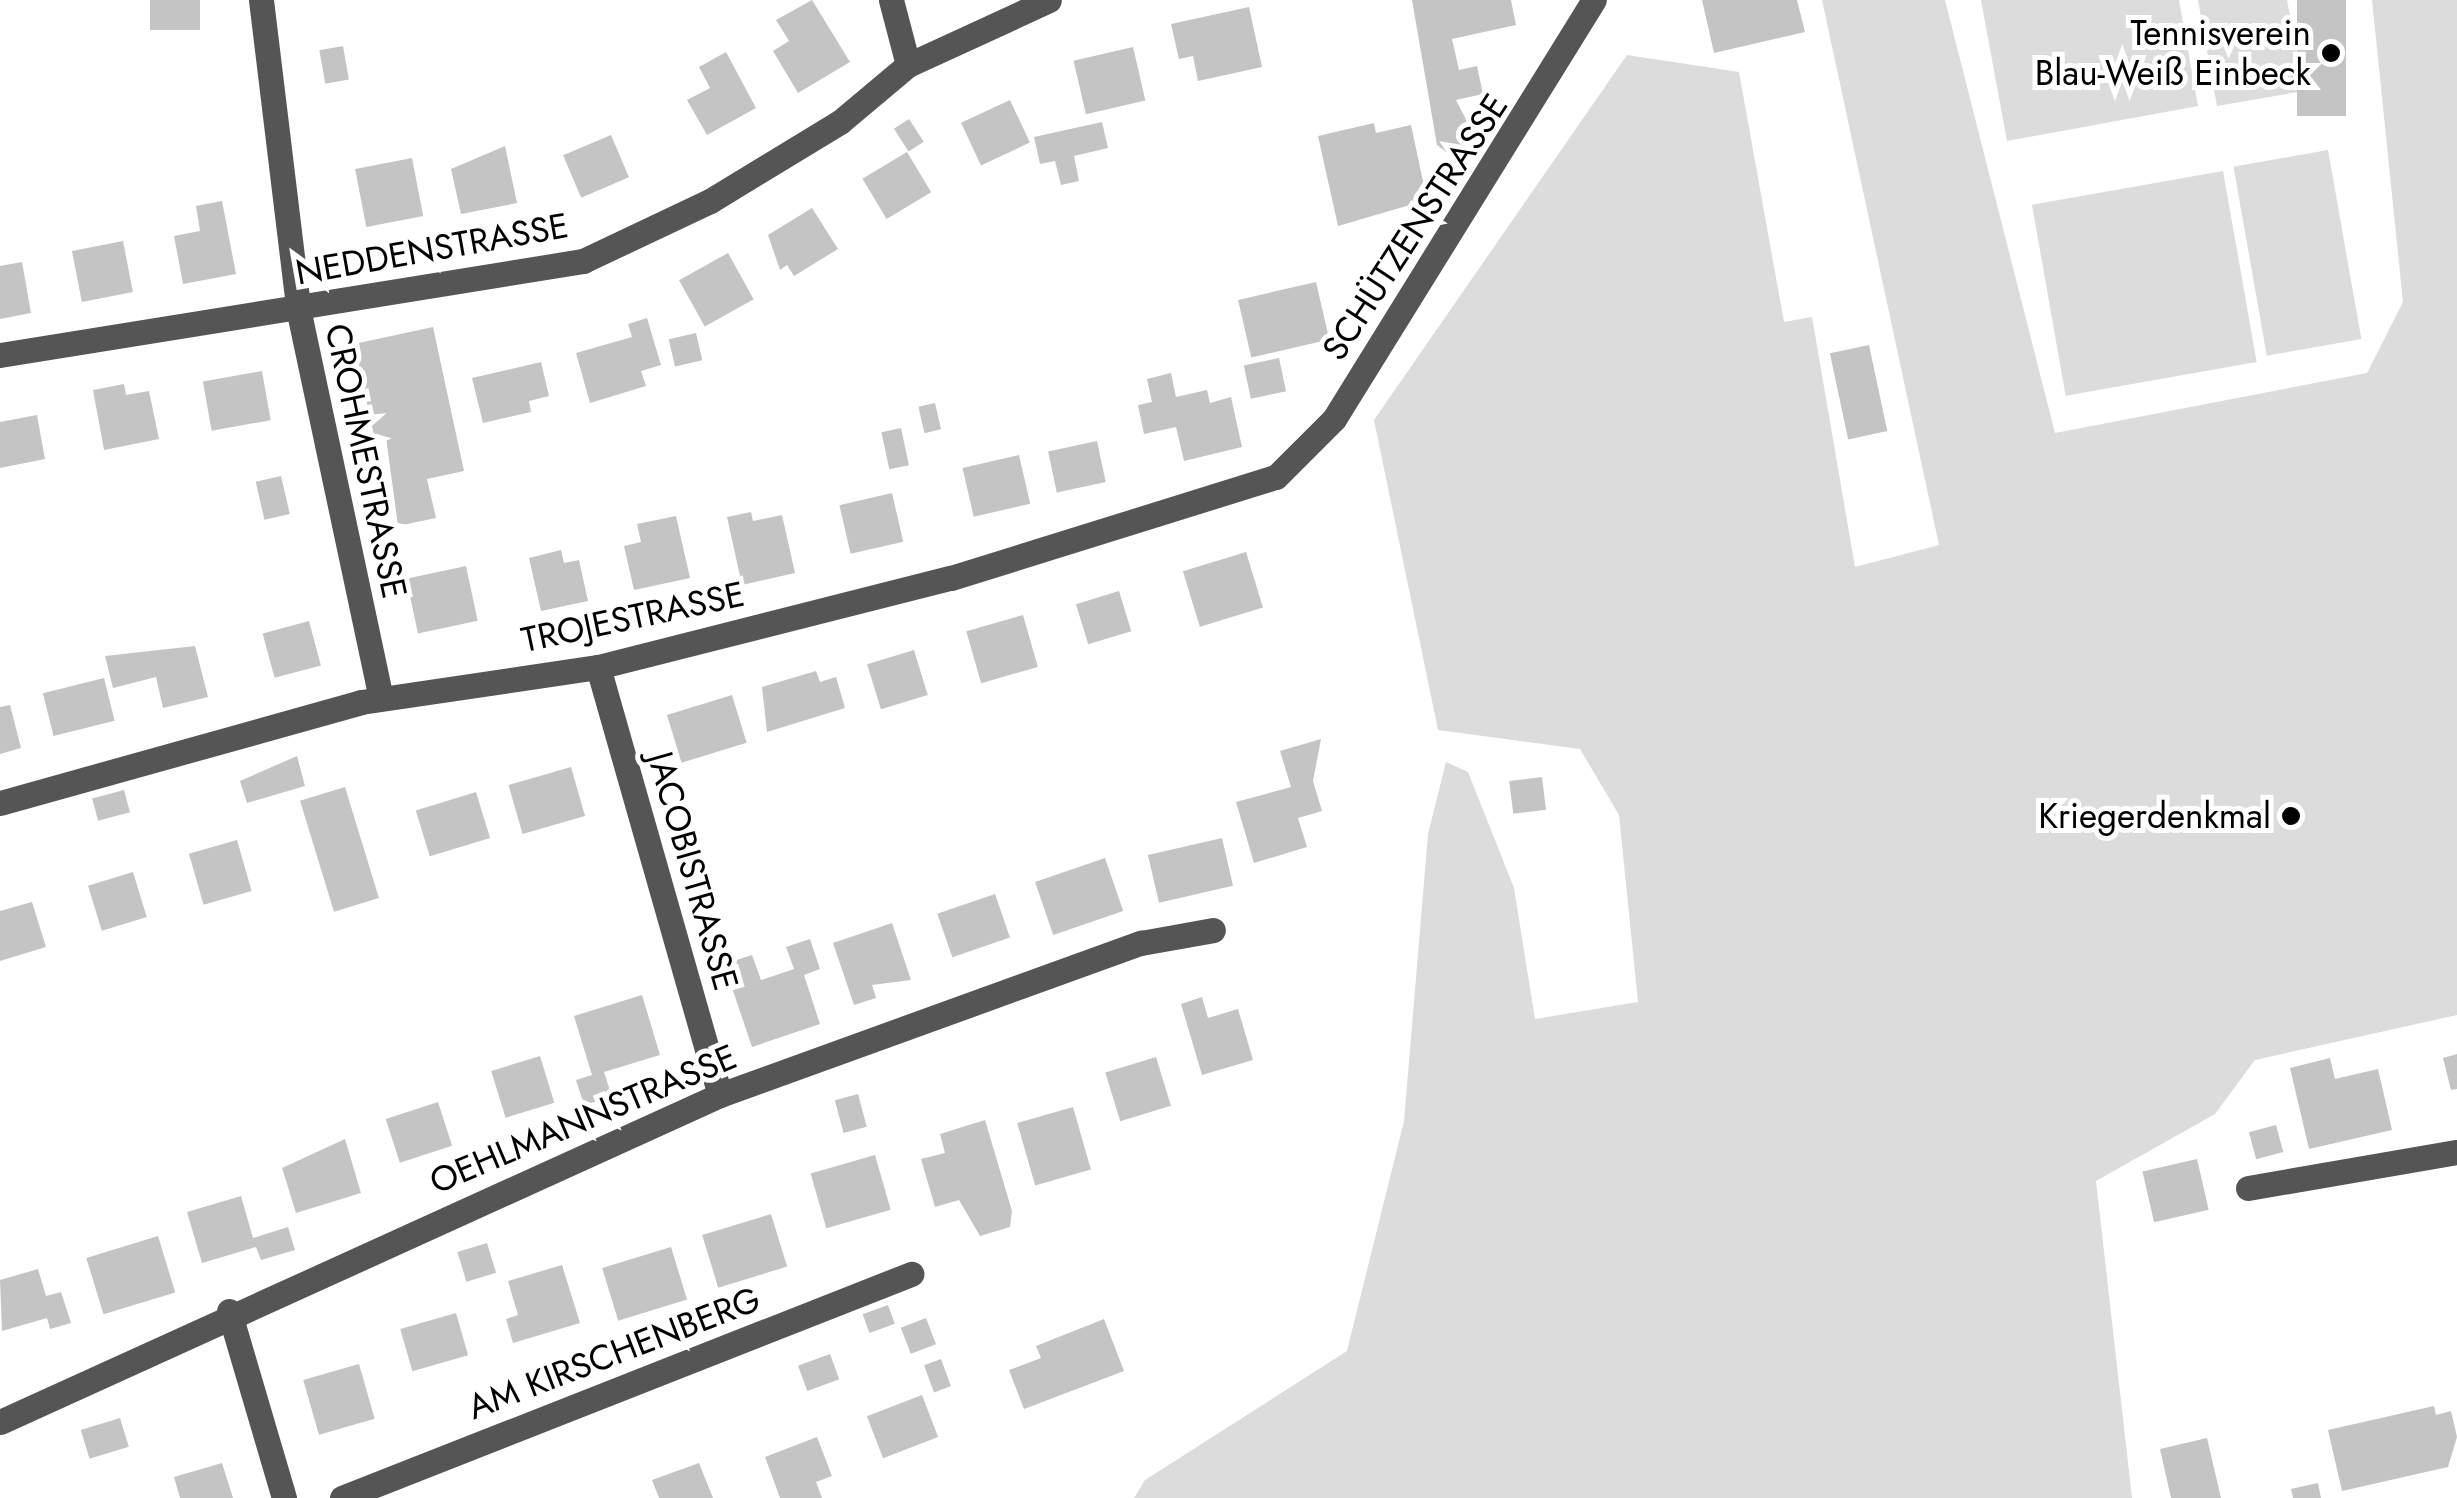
<!DOCTYPE html>
<html>
<head>
<meta charset="utf-8">
<style>
	body { margin:0 }
	#map { position:relative; width:2457px; height:1498px; overflow:hidden; background:#fff; font-family:Jost,sans-serif }
	div>[style] { position:absolute }
	[style*='--x'] { left:calc(var(--x)*1px); top:calc(var(--y)*1px); width:calc(var(--w)*1px); rotate:calc(var(--a)*1deg) }
	.green>* { inset:0; background:#dcdcdc; transform-origin:0 0 }
	.building>* { inset:0; background:#c4c4c4; transform-origin:0 0 }
	.minor>* { height:25px; margin:-12.5px; padding:0 12.5px; transform-origin:12.5px; border-radius:12.5px; background:#555 }
	.dots>* { width:28px; height:28px; translate:-50% -50%; box-sizing:border-box; border:5px solid #fff; border-radius:50% }
	span { translate:-50% -50%; white-space:nowrap; text-align:center; line-height:1.15; -webkit-text-stroke:10px #fff; paint-order:stroke }
	.poi-label { font-size:35px; color:#000 }
	.right { translate:-100% -50%; text-align:right }
	.street-label { font-size:35px; color:#000 }
</style>
</head>
<body>
<div id="map">
	<div class="green">
		<i style="clip-path:polygon(1822px 0,1945px 0,2055px 433px,2367px 373px,2403px 302px,2372px 0,2457px 0,2457px 1015px,2255px 1060px,2215px 1114px,2096px 1181px,2132px 1498px,1134px 1498px,1145px 1480px,1347px 1351px,1404px 1121px,1428px 834px,1446px 762px,1468px 772px,1514px 888px,1535px 1019px,1638px 1002px,1619px 815px,1580px 749px,1438px 730px,1374px 420px,1627px 55px,1739px 72px,1784px 322px,1812px 317px,1855px 567px,1939px 545px)"></i>
		<i style="clip-path:polygon(1981px 0,2179px 0,2198px 106px,2007px 141px)"></i>
		<i style="clip-path:polygon(2198px 0,2287px 0,2304px 91px,2217px 106px)"></i>
		<i style="left:2328px;top:150px;width:192px;height:96px;rotate:80deg"></i>
		<i style="left:2223px;top:171px;width:194px;height:194px;rotate:80deg"></i>
	</div>
	<div class="building">
		<i style="left:150px;top:0;width:50px;height:30px"></i>
		<i style="clip-path:polygon(812px 0,850px 62px,798px 93px,773px 51px,789px 41px,776px 20px)"></i>
		<i style="clip-path:polygon(1412px 0,1511px 0,1516px 25px,1452px 39px,1459px 70px,1477px 66px,1483px 94px,1456px 100px,1474px 135px,1455px 159px,1437px 145px)"></i>
		<i style="clip-path:polygon(1702px 0,1797px 0,1805px 32px,1714px 53px)"></i>
		<i style="left:2297px;top:0;width:49px;height:116px"></i>
		<i style="clip-path:polygon(1249px 7px,1262px 67px,1198px 81px,1193px 56px,1179px 59px,1171px 24px)"></i>
		<i style="left:343px;top:46px;width:34px;height:24px;rotate:80deg"></i>
		<i style="left:1133px;top:47px;width:55px;height:61px;rotate:77deg"></i>
		<i style="clip-path:polygon(726px 52px,756px 108px,707px 135px,687px 100px,710px 88px,699px 67px)"></i>
		<i style="left:1010px;top:100px;width:47px;height:54px;rotate:65deg"></i>
		<i style="left:909px;top:119px;width:27px;height:18px;rotate:57deg"></i>
		<i style="clip-path:polygon(1102px 122px,1108px 148px,1074px 156px,1079px 181px,1061px 185px,1055px 161px,1040px 164px,1034px 137px)"></i>
		<i style="clip-path:polygon(1374px 123px,1376px 133px,1411px 125px,1427px 200px,1338px 226px,1318px 136px)"></i>
		<i style="left:611px;top:135px;width:46px;height:52px;rotate:67deg"></i>
		<i style="clip-path:polygon(505px 146px,517px 203px,461px 214px,451px 169px)"></i>
		<i style="left:907px;top:152px;width:47px;height:52px;rotate:59deg"></i>
		<i style="left:412px;top:158px;width:59px;height:58px;rotate:79deg"></i>
		<i style="clip-path:polygon(222px 201px,236px 274px,183px 284px,174px 236px,200px 231px,196px 206px)"></i>
		<i style="clip-path:polygon(812px 208px,838px 249px,794px 276px,787px 265px,780px 270px,768px 235px)"></i>
		<i style="left:123px;top:241px;width:52px;height:52px;rotate:79deg"></i>
		<i style="left:728px;top:253px;width:53px;height:56px;rotate:61deg"></i>
		<i style="clip-path:polygon(22px 262px,31px 313px,0 319px,0 266px)"></i>
		<i style="left:1316px;top:282px;width:59px;height:80px;rotate:77deg"></i>
		<i style="clip-path:polygon(647px 318px,661px 365px,641px 371px,646px 386px,590px 403px,576px 353px,632px 337px,628px 324px)"></i>
		<i style="clip-path:polygon(433px 327px,464px 471px,427px 479px,436px 518px,398px 526px,386px 437px,375px 440px,354px 344px)"></i>
		<i style="left:696px;top:333px;width:28px;height:28px;rotate:77deg"></i>
		<i style="left:1869px;top:345px;width:88px;height:40px;rotate:78deg"></i>
		<i style="left:1279px;top:358px;width:34px;height:36px;rotate:78deg"></i>
		<i style="clip-path:polygon(541px 362px,549px 396px,529px 401px,531px 412px,483px 423px,472px 378px)"></i>
		<i style="left:262px;top:371px;width:50px;height:60px;rotate:80deg"></i>
		<i style="clip-path:polygon(1171px 373px,1176px 397px,1207px 390px,1210px 403px,1231px 397px,1242px 447px,1184px 461px,1176px 427px,1144px 434px,1138px 405px,1152px 402px,1147px 379px)"></i>
		<i style="clip-path:polygon(124px 384px,126px 395px,149px 391px,159px 439px,104px 450px,93px 390px)"></i>
		<i style="left:935px;top:403px;width:27px;height:17px;rotate:77deg"></i>
		<i style="clip-path:polygon(37px 415px,45px 459px,0 468px,0 422px)"></i>
		<i style="left:901px;top:428px;width:38px;height:20px;rotate:78deg"></i>
		<i style="left:1097px;top:441px;width:42px;height:50px;rotate:78deg"></i>
		<i style="left:1019px;top:455px;width:50px;height:58px;rotate:77deg"></i>
		<i style="left:281px;top:476px;width:39px;height:26px;rotate:77deg"></i>
		<i style="left:892px;top:493px;width:50px;height:54px;rotate:77deg"></i>
		<i style="clip-path:polygon(751px 512px,753px 521px,782px 515px,795px 573px,742px 585px,727px 517px)"></i>
		<i style="clip-path:polygon(676px 516px,690px 578px,634px 590px,624px 546px,641px 542px,637px 524px)"></i>
		<i style="clip-path:polygon(561px 550px,564px 563px,579px 560px,588px 601px,541px 611px,529px 558px)"></i>
		<i style="left:1246px;top:552px;width:58px;height:66px;rotate:73deg"></i>
		<i style="left:466px;top:566px;width:56px;height:61px;rotate:78deg"></i>
		<i style="left:1119px;top:591px;width:42px;height:45px;rotate:73deg"></i>
		<i style="left:1023px;top:615px;width:54px;height:59px;rotate:74deg"></i>
		<i style="left:309px;top:621px;width:46px;height:48px;rotate:75deg"></i>
		<i style="clip-path:polygon(195px 646px,208px 697px,163px 708px,156px 677px,113px 688px,105px 656px)"></i>
		<i style="left:914px;top:650px;width:47px;height:49px;rotate:73deg"></i>
		<i style="clip-path:polygon(816px 671px,820px 682px,836px 677px,845px 708px,767px 732px,762px 687px)"></i>
		<i style="left:104px;top:678px;width:44px;height:63px;rotate:76deg"></i>
		<i style="left:732px;top:695px;width:50px;height:68px;rotate:73deg"></i>
		<i style="clip-path:polygon(10px 705px,21px 748px,0 754px,0 707px)"></i>
		<i style="clip-path:polygon(1321px 739px,1313px 781px,1322px 811px,1298px 818px,1307px 847px,1254px 863px,1236px 802px,1291px 787px,1280px 751px)"></i>
		<i style="clip-path:polygon(297px 756px,305px 786px,247px 803px,240px 781px)"></i>
		<i style="left:571px;top:767px;width:51px;height:65px;rotate:74deg"></i>
		<i style="left:1542px;top:777px;width:33px;height:33px;rotate:83deg"></i>
		<i style="left:345px;top:787px;width:116px;height:47px;rotate:73deg"></i>
		<i style="left:124px;top:790px;width:23px;height:33px;rotate:75deg"></i>
		<i style="left:476px;top:792px;width:48px;height:63px;rotate:73deg"></i>
		<i style="left:1222px;top:838px;width:49px;height:76px;rotate:77deg"></i>
		<i style="left:237px;top:840px;width:53px;height:50px;rotate:74deg"></i>
		<i style="left:1105px;top:858px;width:56px;height:74px;rotate:71deg"></i>
		<i style="left:133px;top:872px;width:47px;height:47px;rotate:73deg"></i>
		<i style="left:995px;top:894px;width:46px;height:61px;rotate:71deg"></i>
		<i style="clip-path:polygon(32px 902px,46px 947px,0 961px,0 911px)"></i>
		<i style="clip-path:polygon(892px 923px,911px 980px,872px 985px,876px 998px,854px 1005px,833px 943px)"></i>
		<i style="clip-path:polygon(810px 939px,820px 969px,804px 975px,820px 1024px,752px 1047px,724px 964px,752px 955px,761px 980px,794px 969px,786px 947px)"></i>
		<i style="clip-path:polygon(642px 995px,660px 1055px,604px 1072px,612px 1097px,584px 1105px,576px 1080px,592px 1075px,574px 1016px)"></i>
		<i style="clip-path:polygon(1202px 997px,1208px 1018px,1238px 1009px,1253px 1060px,1202px 1075px,1181px 1004px)"></i>
		<i style="clip-path:polygon(2457px 1054px,2457px 1089px,2451px 1090px,2443px 1058px)"></i>
		<i style="left:540px;top:1056px;width:49px;height:51px;rotate:73deg"></i>
		<i style="left:1156px;top:1057px;width:51px;height:53px;rotate:73deg"></i>
		<i style="clip-path:polygon(2330px 1058px,2335px 1079px,2378px 1069px,2392px 1130px,2309px 1149px,2290px 1068px)"></i>
		<i style="left:858px;top:1094px;width:34px;height:24px;rotate:75deg"></i>
		<i style="left:438px;top:1102px;width:46px;height:55px;rotate:72deg"></i>
		<i style="left:1073px;top:1107px;width:65px;height:58px;rotate:74deg"></i>
		<i style="clip-path:polygon(985px 1120px,1012px 1211px,1010px 1227px,980px 1236px,959px 1200px,935px 1207px,921px 1159px,945px 1153px,940px 1134px)"></i>
		<i style="left:2276px;top:1125px;width:28px;height:28px;rotate:75deg"></i>
		<i style="clip-path:polygon(345px 1139px,361px 1193px,296px 1213px,282px 1168px)"></i>
		<i style="left:875px;top:1155px;width:57px;height:67px;rotate:74deg"></i>
		<i style="left:2197px;top:1159px;width:52px;height:56px;rotate:77deg"></i>
		<i style="clip-path:polygon(241px 1196px,253px 1238px,288px 1227px,295px 1250px,261px 1260px,256px 1247px,202px 1263px,187px 1212px)"></i>
		<i style="left:771px;top:1214px;width:55px;height:72px;rotate:73deg"></i>
		<i style="left:158px;top:1236px;width:59px;height:75px;rotate:73deg"></i>
		<i style="left:487px;top:1243px;width:31px;height:31px;rotate:73deg"></i>
		<i style="left:671px;top:1247px;width:55px;height:72px;rotate:73deg"></i>
		<i style="clip-path:polygon(562px 1265px,580px 1323px,513px 1343px,506px 1319px,518px 1315px,508px 1281px)"></i>
		<i style="clip-path:polygon(38px 1269px,46px 1296px,61px 1292px,71px 1323px,50px 1329px,47px 1318px,2px 1331px,0 1280px)"></i>
		<i style="left:888px;top:1305px;width:20px;height:27px;rotate:70deg"></i>
		<i style="left:456px;top:1313px;width:44px;height:58px;rotate:74deg"></i>
		<i style="left:926px;top:1318px;width:28px;height:27px;rotate:69deg"></i>
		<i style="clip-path:polygon(1104px 1319px,1124px 1371px,1024px 1409px,1009px 1370px,1041px 1358px,1036px 1346px)"></i>
		<i style="left:830px;top:1354px;width:27px;height:34px;rotate:70deg"></i>
		<i style="left:941px;top:1359px;width:29px;height:18px;rotate:70deg"></i>
		<i style="left:359px;top:1364px;width:57px;height:58px;rotate:74deg"></i>
		<i style="left:922px;top:1395px;width:45px;height:59px;rotate:69deg"></i>
		<i style="clip-path:polygon(2434px 1406px,2436px 1415px,2451px 1411px,2457px 1437px,2448px 1467px,2342px 1491px,2328px 1430px)"></i>
		<i style="left:120px;top:1418px;width:30px;height:41px;rotate:73deg"></i>
		<i style="clip-path:polygon(817px 1437px,832px 1476px,816px 1482px,822px 1498px,780px 1498px,765px 1457px)"></i>
		<i style="clip-path:polygon(2207px 1438px,2221px 1498px,2171px 1498px,2160px 1449px)"></i>
		<i style="clip-path:polygon(222px 1463px,233px 1498px,180px 1498px,174px 1477px)"></i>
		<i style="clip-path:polygon(699px 1463px,713px 1498px,659px 1498px,652px 1480px)"></i>
		<i style="clip-path:polygon(2318px 1483px,2321px 1498px,2293px 1498px,2291px 1489px)"></i>
	</div>
	<div class="minor">
		<i style="--x:261;--y:0;--w:310;--a:83.1"></i>
		<i style="--x:298;--y:308;--w:398;--a:78"></i>
		<i style="--x:891;--y:0;--w:67;--a:75.3"></i>
		<i style="--x:0;--y:355;--w:591;--a:-9.16"></i>
		<i style="--x:583;--y:261;--w:140;--a:-25.3"></i>
		<i style="--x:710;--y:201;--w:152;--a:-31.3"></i>
		<i style="--x:840;--y:122;--w:89;--a:-40"></i>
		<i style="--x:908;--y:65;--w:155;--a:-24.7"></i>
		<i style="--x:598;--y:667;--w:445;--a:74.1"></i>
		<i style="--x:0;--y:803;--w:375;--a:-15.6"></i>
		<i style="--x:361;--y:702;--w:240;--a:-8.4"></i>
		<i style="--x:598;--y:667;--w:364;--a:-14.2"></i>
		<i style="--x:951;--y:578;--w:340;--a:-17.3"></i>
		<i style="--x:1276;--y:477;--w:82;--a:-45"></i>
		<i style="--x:1334;--y:419;--w:493;--a:-58.2"></i>
		<i style="--x:2248;--y:1188;--w:212;--a:-9.8"></i>
		<i style="--x:229;--y:1311;--w:195;--a:73.6"></i>
		<i style="--x:0;--y:1422;--w:791;--a:-24.43"></i>
		<i style="--x:720;--y:1095;--w:448;--a:-19.9"></i>
		<i style="--x:1141;--y:943;--w:73;--a:-10.2"></i>
		<i style="--x:342;--y:1498;--w:612;--a:-21.49"></i>
	</div>
	<div class="dots">
		<i style="left:2331px;top:53px;background:#000"></i>
		<i style="left:2291px;top:816px;background:#000"></i>
	</div>
	<div class="poi-label">
		<span class="right" style="left:2311px;top:53px">Tennisverein<br>Blau-Weiß Einbeck</span>
		<span class="right" style="left:2271px;top:816px">Kriegerdenkmal</span>
	</div>
	<div class="street-label">
		<span style="left:1415px;top:227px;rotate:-57deg">SCHÜTZENSTRASSE</span>
		<span style="left:432px;top:249px;rotate:-10deg">NEDDENSTRASSE</span>
		<span style="left:366px;top:461px;rotate:78deg">CROHMESTRASSE</span>
		<span style="left:633px;top:617px;rotate:-12deg">TROJESTRASSE</span>
		<span style="left:693px;top:871px;rotate:74deg">JACOBISTRASSE</span>
		<span style="left:583px;top:1119px;rotate:-23deg">OEHLMANNSTRASSE</span>
		<span style="left:614px;top:1353px;rotate:-21deg">AM KIRSCHENBERG</span>
	</div>
</div>
</body>
</html>
